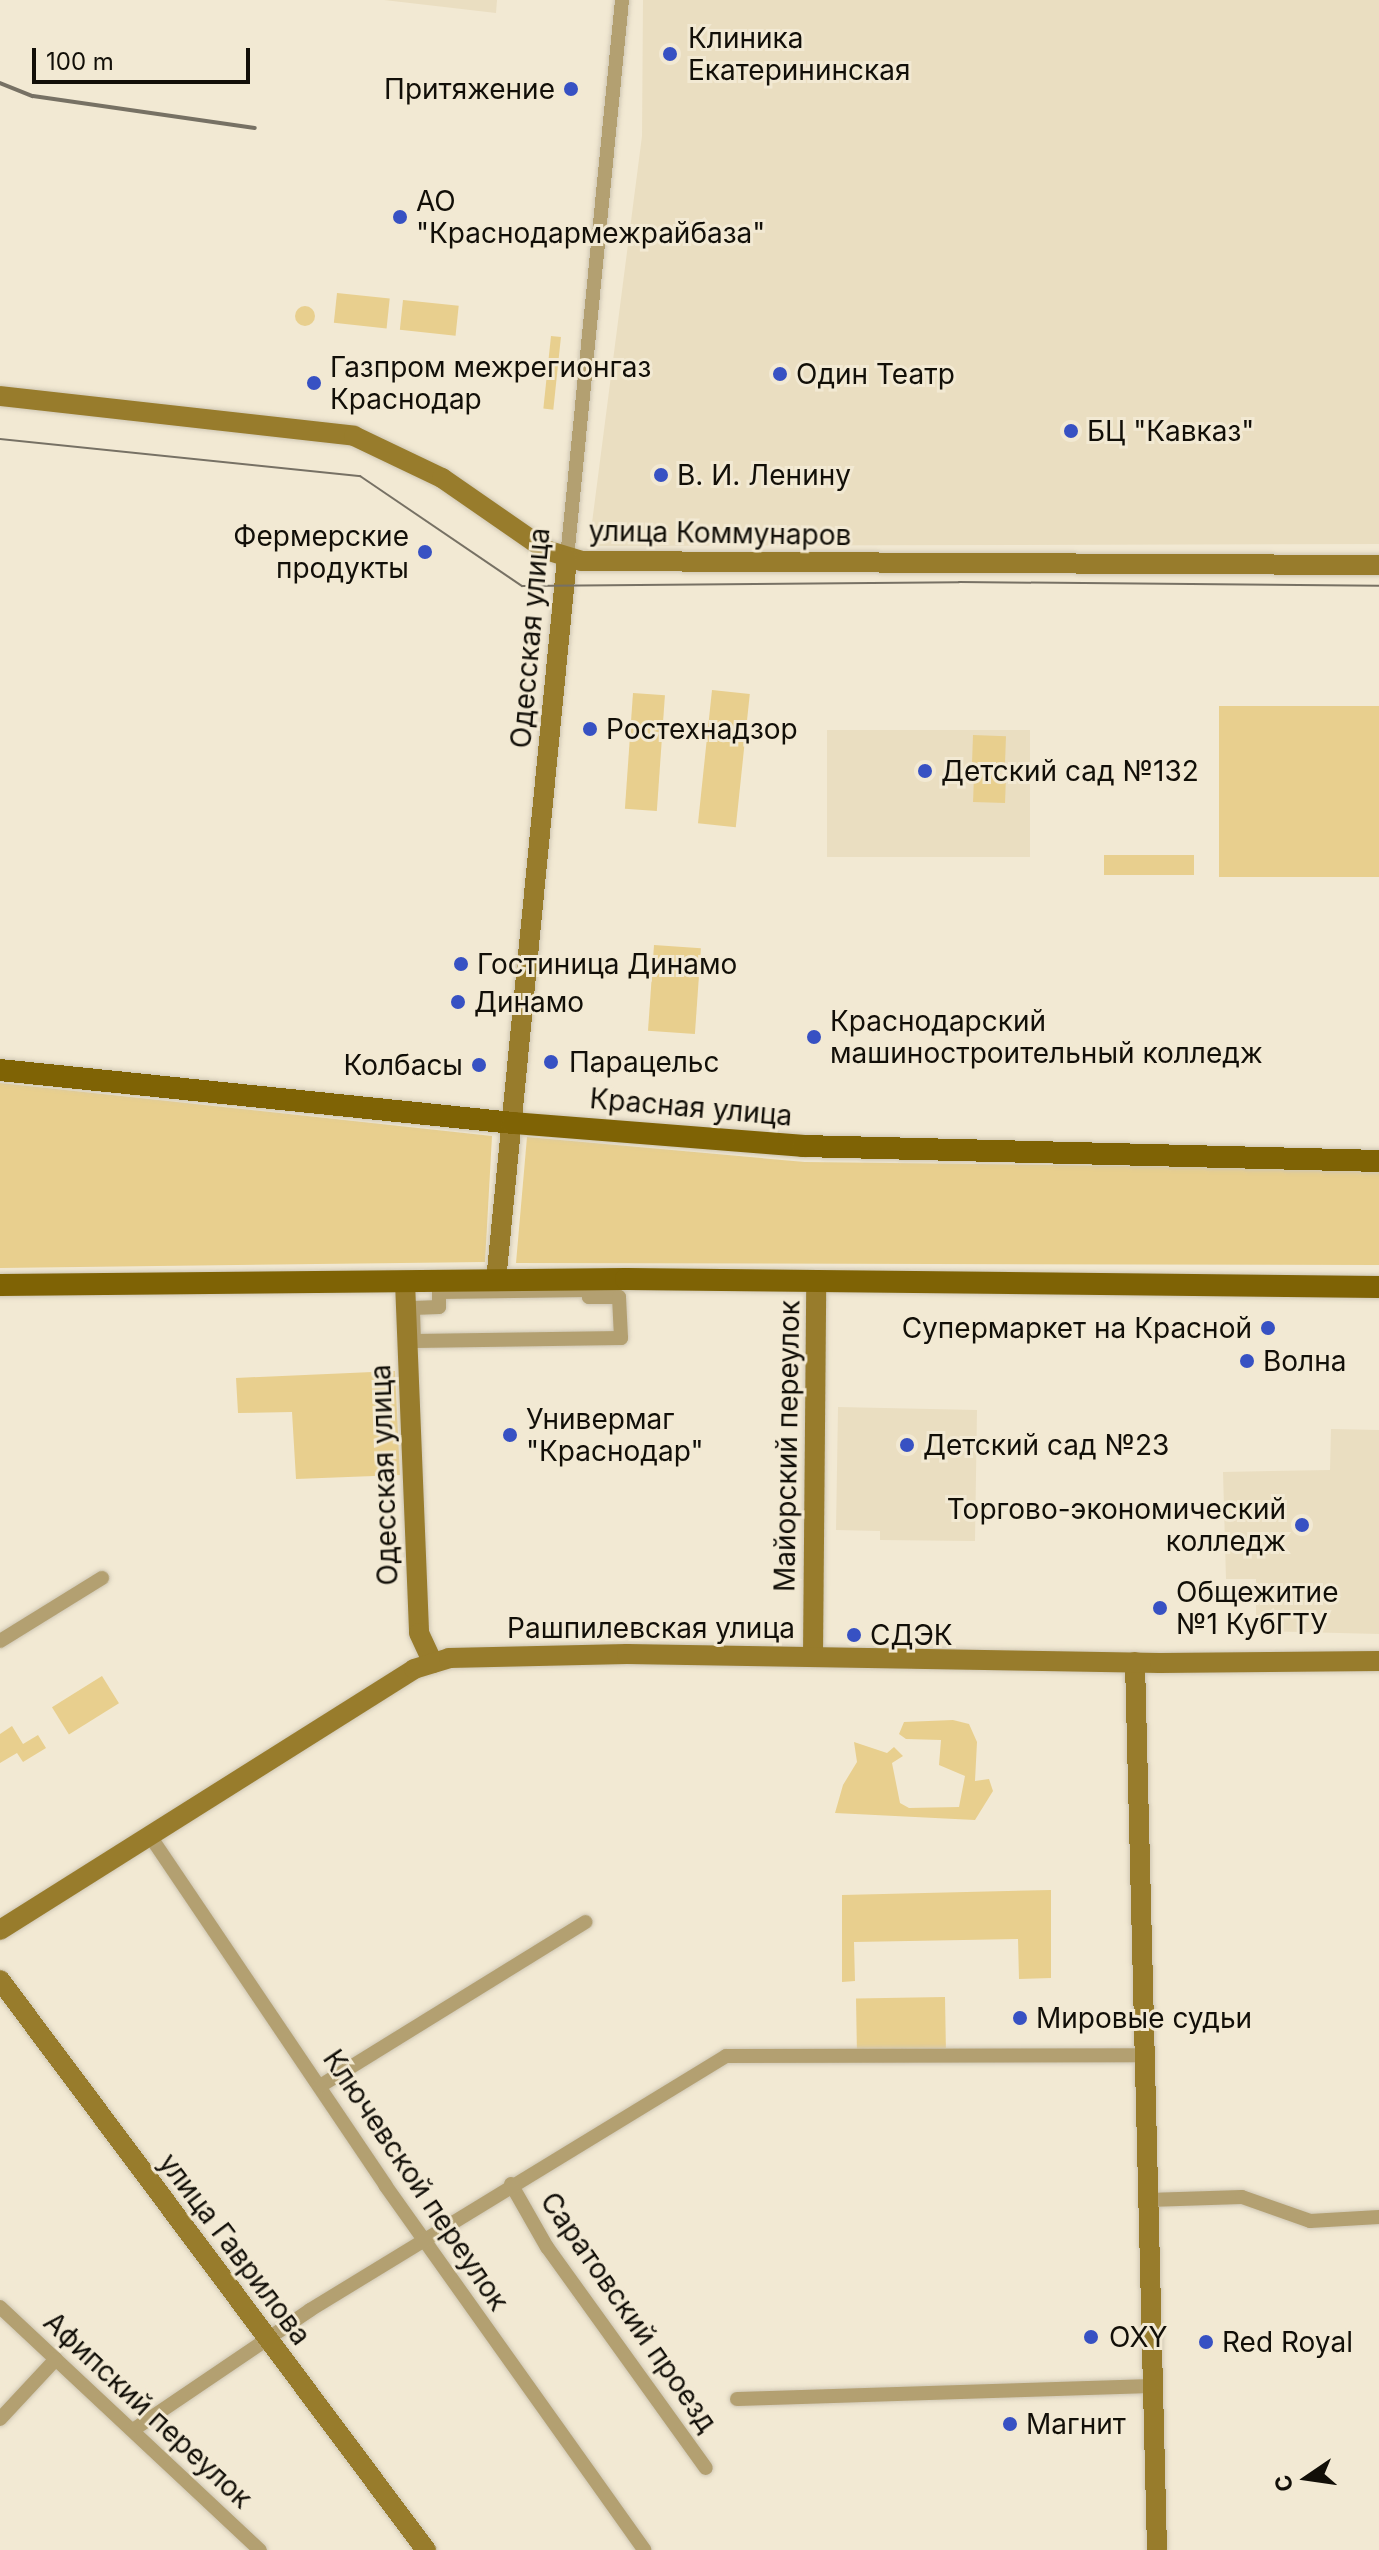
<!DOCTYPE html>
<html>
<head>
<meta charset="utf-8">
<style>
	body { margin:0 }
	#map { position:relative; width:1379px; height:2550px; overflow:hidden; background:#f2e9d3; font-family:Inter,sans-serif }
	div>[style] { position:absolute }
	[style*='--x'] { left:calc(var(--x)*1px); top:calc(var(--y)*1px); width:calc(var(--w)*1px); rotate:calc(var(--a)*1deg) }
	.built>* { inset:0; background:#eadec1; transform-origin:0 0 }
	.green>* { inset:0; background:#e8cf8e; transform-origin:0 0 }
	.round { border-radius:50% }
	.roads { filter:drop-shadow(0 0 2px #cec6b3) drop-shadow(0 0 2px #cec6b3) }
	.street>* { height:14px; margin:-7px; padding:0 7px; transform-origin:7px; border-radius:7px; background:#b3a071 }
	.secondary>* { height:20px; margin:-10px; padding:0 10px; transform-origin:10px; border-radius:10px; background:#987c2c }
	.primary>* { height:22px; margin:-11px; padding:0 11px; transform-origin:11px; border-radius:11px; background:#7f6305 }
	.tram>* { height:2px; margin:-1px; padding:0 1px; transform-origin:1px; border-radius:1px; background:#777164 }
	.rail>* { height:4px; margin:-2px; padding:0 2px; transform-origin:2px; border-radius:2px; background:#777164 }
	.dots>* { width:22px; height:22px; translate:-50% -50%; box-sizing:border-box; border:4px solid #f2e9d3; border-radius:50% }
	span { translate:-50% -50%; white-space:nowrap; text-align:center; line-height:1.15; -webkit-text-stroke:6px #f2e9d3; paint-order:stroke }
	.poi-label { font-size:28px; color:#120f08 }
	.left { translate:0 -50%; text-align:left }
	.right { translate:-100% -50%; text-align:right }
	.street-label { font-size:28px; color:#120f08 }
	.north { position:absolute; left:1267px; top:2438px; width:80px; height:80px; -webkit-text-stroke:6px #f2e9d3; paint-order:stroke; rotate:257deg; font-size:22px; font-weight:700; line-height:32px; text-align:center; color:#120f08 }
	.north::after { content:''; display:block; margin:auto; width:28px; height:36px; background:#120f08; clip-path:polygon(50% 0,100% 100%,50% 72%,0 100%) }
	.scale { position:absolute; left:32px; top:48px; width:218px; height:36px; box-sizing:border-box; border:4px solid #120f08; border-top:0; padding-left:10px; font-size:24px; line-height:28px; white-space:nowrap; color:#120f08; -webkit-text-stroke:6px #f2e9d3; paint-order:stroke }
</style>
</head>
<body>
<div id="map">
	<div class="built">
		<i style="clip-path:polygon(384px 0,497px 0,496px 13px)"></i>
		<i style="clip-path:polygon(643px 0,1379px 0,1379px 544px,589px 546px,642px 136px)"></i>
		<i style="left:827px;top:730px;width:203px;height:127px"></i>
		<i style="clip-path:polygon(838px 1407px,977px 1410px,975px 1541px,880px 1540px,880px 1531px,836px 1530px)"></i>
		<i style="clip-path:polygon(1331px 1429px,1379px 1430px,1379px 1634px,1256px 1631px,1256px 1579px,1226px 1579px,1223px 1472px,1330px 1470px)"></i>
	</div>
	<div class="green">
		<i style="left:337px;top:293px;width:53px;height:30px;rotate:6deg"></i>
		<i style="left:403px;top:300px;width:56px;height:30px;rotate:6deg"></i>
		<i class="round" style="left:295px;top:306px;width:20px;height:20px"></i>
		<i style="left:551px;top:336px;width:10px;height:73px;rotate:6deg"></i>
		<i style="left:712px;top:690px;width:38px;height:134px;rotate:6deg"></i>
		<i style="left:633px;top:693px;width:32px;height:116px;rotate:4deg"></i>
		<i style="left:1379px;top:706px;width:171px;height:160px;rotate:90deg"></i>
		<i style="left:973px;top:735px;width:33px;height:30px;rotate:2deg"></i>
		<i style="left:974px;top:775px;width:32px;height:27px;rotate:2deg"></i>
		<i style="left:1194px;top:855px;width:20px;height:90px;rotate:90deg"></i>
		<i style="left:654px;top:945px;width:47px;height:86px;rotate:4deg"></i>
		<i style="clip-path:polygon(0 1083px,492px 1136px,485px 1262px,0 1268px)"></i>
		<i style="clip-path:polygon(527px 1137px,805px 1162px,1379px 1169px,1379px 1265px,516px 1263px)"></i>
		<i style="clip-path:polygon(395px 1371px,400px 1475px,296px 1479px,292px 1412px,238px 1413px,236px 1378px)"></i>
		<i style="left:102px;top:1676px;width:32px;height:59px;rotate:58deg"></i>
		<i style="clip-path:polygon(953px 1720px,969px 1724px,977px 1742px,975px 1781px,989px 1779px,993px 1791px,975px 1820px,835px 1813px,843px 1785px,857px 1762px,854px 1742px,887px 1753px,894px 1747px,903px 1756px,892px 1763px,900px 1803px,909px 1808px,959px 1807px,965px 1776px,939px 1765px,941px 1740px,906px 1739px,899px 1734px,904px 1722px)"></i>
		<i style="clip-path:polygon(12px 1726px,23px 1744px,38px 1735px,46px 1748px,23px 1762px,17px 1753px,0 1763px,0 1734px)"></i>
		<i style="clip-path:polygon(1051px 1890px,1051px 1978px,1019px 1979px,1018px 1939px,854px 1942px,855px 1981px,842px 1982px,842px 1895px)"></i>
		<i style="left:945px;top:1997px;width:51px;height:89px;rotate:89deg"></i>
	</div>
	<div class="roads">
		<div class="street">
			<i style="--x:567;--y:558;--w:561;--a:-84.37"></i>
			<i style="--x:589;--y:1290;--w:7;--a:90"></i>
			<i style="--x:589;--y:1297;--w:30;--a:0"></i>
			<i style="--x:619;--y:1297;--w:41;--a:87.2"></i>
			<i style="--x:621;--y:1338;--w:207;--a:179.2"></i>
			<i style="--x:414;--y:1341;--w:33;--a:-92"></i>
			<i style="--x:413;--y:1308;--w:26;--a:-2"></i>
			<i style="--x:439;--y:1307;--w:15;--a:-90"></i>
			<i style="--x:439;--y:1292;--w:150;--a:-0.8"></i>
			<i style="--x:0;--y:1641;--w:120;--a:-31.7"></i>
			<i style="--x:150;--y:1836;--w:421;--a:56"></i>
			<i style="--x:385;--y:2185;--w:448;--a:54.6"></i>
			<i style="--x:320;--y:2086;--w:312;--a:-31.7"></i>
			<i style="--x:511;--y:2184;--w:73;--a:60.3"></i>
			<i style="--x:547;--y:2247;--w:272;--a:54.3"></i>
			<i style="--x:1148;--y:2200;--w:94;--a:-1.8"></i>
			<i style="--x:1242;--y:2197;--w:72;--a:19.4"></i>
			<i style="--x:1310;--y:2221;--w:69;--a:-3.3"></i>
			<i style="--x:0;--y:2307;--w:356;--a:43.1"></i>
			<i style="--x:737;--y:2399;--w:416;--a:-1.8"></i>
			<i style="--x:0;--y:2419;--w:82;--a:-47"></i>
			<i style="--x:133;--y:2430;--w:214;--a:-34.1"></i>
			<i style="--x:310;--y:2310;--w:487;--a:-31.4"></i>
			<i style="--x:726;--y:2056;--w:419;--a:-0.1"></i>
		</div>
		<div class="secondary">
			<i style="--x:0;--y:396;--w:356;--a:6.4"></i>
			<i style="--x:354;--y:436;--w:98;--a:25.5"></i>
			<i style="--x:442;--y:478;--w:126;--a:34.7"></i>
			<i style="--x:546;--y:550;--w:37;--a:17"></i>
			<i style="--x:581;--y:561;--w:798;--a:0.29"></i>
			<i style="--x:496;--y:1281;--w:726;--a:-84.39"></i>
			<i style="--x:405;--y:1282;--w:351;--a:87.7"></i>
			<i style="--x:419;--y:1633;--w:33;--a:65"></i>
			<i style="--x:813;--y:1656;--w:373;--a:-89.5"></i>
			<i style="--x:1135;--y:1662;--w:888;--a:88.58"></i>
			<i style="--x:0;--y:1930;--w:489;--a:-32.2"></i>
			<i style="--x:414;--y:1669;--w:37;--a:-17"></i>
			<i style="--x:449;--y:1658;--w:178;--a:-1.3"></i>
			<i style="--x:627;--y:1654;--w:533;--a:0.97"></i>
			<i style="--x:1160;--y:1663;--w:219;--a:-0.5"></i>
			<i style="--x:0;--y:1980;--w:712;--a:53.23"></i>
		</div>
		<div class="primary">
			<i style="--x:0;--y:1070;--w:516;--a:5.9"></i>
			<i style="--x:513;--y:1123;--w:291;--a:4.5"></i>
			<i style="--x:803;--y:1146;--w:576;--a:1.49"></i>
			<i style="--x:0;--y:1285;--w:626;--a:-0.55"></i>
			<i style="--x:626;--y:1279;--w:753;--a:0.61"></i>
		</div>
	</div>
	<div class="tram">
		<i style="--x:0;--y:439;--w:362;--a:5.9"></i>
		<i style="--x:360;--y:476;--w:196;--a:34.2"></i>
		<i style="--x:522;--y:586;--w:437;--a:-0.5"></i>
		<i style="--x:959;--y:582;--w:420;--a:0.5"></i>
	</div>
	<div class="rail">
		<i style="--x:0;--y:83;--w:35;--a:22"></i>
		<i style="--x:33;--y:96;--w:224;--a:8.2"></i>
	</div>
	<div class="dots">
		<i style="left:670px;top:54px;background:#3751c3"></i>
		<i style="left:571px;top:89px;background:#3751c3"></i>
		<i style="left:400px;top:217px;background:#3751c3"></i>
		<i style="left:780px;top:374px;background:#3751c3"></i>
		<i style="left:314px;top:383px;background:#3751c3"></i>
		<i style="left:1071px;top:431px;background:#3751c3"></i>
		<i style="left:661px;top:475px;background:#3751c3"></i>
		<i style="left:425px;top:552px;background:#3751c3"></i>
		<i style="left:590px;top:729px;background:#3751c3"></i>
		<i style="left:925px;top:771px;background:#3751c3"></i>
		<i style="left:461px;top:964px;background:#3751c3"></i>
		<i style="left:458px;top:1002px;background:#3751c3"></i>
		<i style="left:814px;top:1037px;background:#3751c3"></i>
		<i style="left:551px;top:1062px;background:#3751c3"></i>
		<i style="left:479px;top:1065px;background:#3751c3"></i>
		<i style="left:1268px;top:1328px;background:#3751c3"></i>
		<i style="left:1247px;top:1361px;background:#3751c3"></i>
		<i style="left:510px;top:1435px;background:#3751c3"></i>
		<i style="left:907px;top:1445px;background:#3751c3"></i>
		<i style="left:1302px;top:1525px;background:#3751c3"></i>
		<i style="left:1160px;top:1608px;background:#3751c3"></i>
		<i style="left:854px;top:1635px;background:#3751c3"></i>
		<i style="left:1020px;top:2018px;background:#3751c3"></i>
		<i style="left:1091px;top:2337px;background:#3751c3"></i>
		<i style="left:1206px;top:2342px;background:#3751c3"></i>
		<i style="left:1010px;top:2424px;background:#3751c3"></i>
	</div>
	<div class="poi-label">
		<span class="left" style="left:688px;top:54px">Клиника<br>Екатерининская</span>
		<span class="right" style="left:555px;top:89px">Притяжение</span>
		<span class="left" style="left:416px;top:217px">АО<br>"Краснодармежрайбаза"</span>
		<span class="left" style="left:330px;top:383px">Газпром межрегионгаз<br>Краснодар</span>
		<span class="left" style="left:796px;top:374px">Один Театр</span>
		<span class="left" style="left:1087px;top:431px">БЦ "Кавказ"</span>
		<span class="left" style="left:677px;top:475px">В. И. Ленину</span>
		<span class="right" style="left:409px;top:552px">Фермерские<br>продукты</span>
		<span class="left" style="left:606px;top:729px">Ростехнадзор</span>
		<span class="left" style="left:941px;top:771px">Детский сад №132</span>
		<span class="left" style="left:477px;top:964px">Гостиница Динамо</span>
		<span class="left" style="left:474px;top:1002px">Динамо</span>
		<span class="left" style="left:830px;top:1037px">Краснодарский<br>машиностроительный колледж</span>
		<span class="left" style="left:569px;top:1062px">Парацельс</span>
		<span class="right" style="left:463px;top:1065px">Колбасы</span>
		<span class="right" style="left:1252px;top:1328px">Супермаркет на Красной</span>
		<span class="left" style="left:1263px;top:1361px">Волна</span>
		<span class="left" style="left:526px;top:1435px">Универмаг<br>"Краснодар"</span>
		<span class="left" style="left:923px;top:1445px">Детский сад №23</span>
		<span class="right" style="left:1286px;top:1525px">Торгово-экономический<br>колледж</span>
		<span class="left" style="left:1176px;top:1608px">Общежитие<br>№1 КубГТУ</span>
		<span class="left" style="left:870px;top:1635px">СДЭК</span>
		<span class="left" style="left:1036px;top:2018px">Мировые судьи</span>
		<span class="left" style="left:1109px;top:2337px">OXY</span>
		<span class="left" style="left:1222px;top:2342px">Red Royal</span>
		<span class="left" style="left:1026px;top:2424px">Магнит</span>
	</div>
	<div class="street-label">
		<span style="left:720px;top:533px;rotate:1deg">улица Коммунаров</span>
		<span style="left:530px;top:638px;rotate:-85deg">Одесская улица</span>
		<span style="left:691px;top:1107px;rotate:5deg">Красная улица</span>
		<span style="left:787px;top:1446px;rotate:-89deg">Майорский переулок</span>
		<span style="left:384px;top:1475px;rotate:-92deg">Одесская улица</span>
		<span style="left:651px;top:1628px">Рашпилевская улица</span>
		<span style="left:416px;top:2180px;rotate:56deg">Ключевской переулок</span>
		<span style="left:235px;top:2249px;rotate:53deg">улица Гаврилова</span>
		<span style="left:629px;top:2312px;rotate:55deg">Саратовский проезд</span>
		<span style="left:148px;top:2410px;rotate:43deg">Афипский переулок</span>
	</div>
	<div class="north">С</div>
	<div class="scale">100 m</div>
</div>
</body>
</html>
